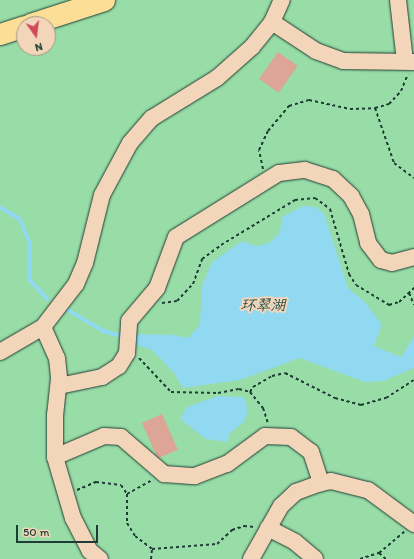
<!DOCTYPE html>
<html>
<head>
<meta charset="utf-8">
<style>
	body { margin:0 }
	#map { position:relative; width:414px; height:559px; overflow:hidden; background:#f3d6ba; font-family:Itim,"LXGW WenKai TC",sans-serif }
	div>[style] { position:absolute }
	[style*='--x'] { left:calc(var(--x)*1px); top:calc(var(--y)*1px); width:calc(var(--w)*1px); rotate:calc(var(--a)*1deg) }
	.green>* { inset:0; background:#98dca7 }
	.water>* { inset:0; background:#90d9f1 }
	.stream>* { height:3.5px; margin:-1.75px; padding:0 1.75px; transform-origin:1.75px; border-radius:1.75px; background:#90d9f1 }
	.building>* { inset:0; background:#dca596; transform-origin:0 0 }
	.path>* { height:2px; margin-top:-1px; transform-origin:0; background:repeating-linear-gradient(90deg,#1f3d34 0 3px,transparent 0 6px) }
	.roads { filter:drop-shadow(0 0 1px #1f3d34) drop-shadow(0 0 1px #1f3d34) }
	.minor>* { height:16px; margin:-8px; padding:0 8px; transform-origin:8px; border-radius:8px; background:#f3d6ba }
	.major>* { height:21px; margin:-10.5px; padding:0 10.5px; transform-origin:10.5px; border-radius:10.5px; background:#fcde96 }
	span { translate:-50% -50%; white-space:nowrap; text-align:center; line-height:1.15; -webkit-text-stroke:4px #f3d6ba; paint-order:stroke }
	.water-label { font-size:15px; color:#2a4d47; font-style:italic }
	.north { position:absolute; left:16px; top:16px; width:40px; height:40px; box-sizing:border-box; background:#f3d6ba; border:1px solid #9e9984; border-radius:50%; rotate:166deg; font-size:11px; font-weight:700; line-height:16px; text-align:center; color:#1f3d34 }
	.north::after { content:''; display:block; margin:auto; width:14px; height:18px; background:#d1495b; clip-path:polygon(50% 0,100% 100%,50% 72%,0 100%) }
	.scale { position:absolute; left:16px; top:525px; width:82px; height:18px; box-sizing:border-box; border:2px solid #1f3d34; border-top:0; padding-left:5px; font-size:12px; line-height:14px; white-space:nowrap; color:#1f3d34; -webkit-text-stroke:3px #f3d6ba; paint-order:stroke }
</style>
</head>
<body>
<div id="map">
	<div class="green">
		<i style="clip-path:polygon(evenodd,0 0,414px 0,414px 559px,0 559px,0 0,24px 24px,48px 24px,48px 48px,24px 48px,24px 24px)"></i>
	</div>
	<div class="water">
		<i style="clip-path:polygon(303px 206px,316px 207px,324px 214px,348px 288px,365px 302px,382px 325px,374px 346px,401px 357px,414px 336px,414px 368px,383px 381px,365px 382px,300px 358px,240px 380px,183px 388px,174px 373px,152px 350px,134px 344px,134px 334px,175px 335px,187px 338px,191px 335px,200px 324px,202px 286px,212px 262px,242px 241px,256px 246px,269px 243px,280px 232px,282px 217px)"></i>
		<i style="clip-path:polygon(218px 396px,244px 397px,248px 411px,244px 422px,230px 433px,227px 442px,206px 439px,180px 419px,187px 407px)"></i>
	</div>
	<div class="stream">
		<i style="--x:0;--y:207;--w:23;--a:31"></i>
		<i style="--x:20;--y:219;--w:26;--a:67"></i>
		<i style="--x:30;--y:243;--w:37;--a:90"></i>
		<i style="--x:30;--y:280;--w:26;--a:47"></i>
		<i style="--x:68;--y:310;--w:42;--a:30.3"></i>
		<i style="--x:104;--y:331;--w:22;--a:16"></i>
	</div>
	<div class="building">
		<i style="left:278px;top:52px;width:24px;height:33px;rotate:35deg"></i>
		<i style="left:162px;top:414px;width:39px;height:22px;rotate:66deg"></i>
	</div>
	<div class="path">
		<i style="--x:375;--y:108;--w:58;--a:70.9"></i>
		<i style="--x:394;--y:163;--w:25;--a:37"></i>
		<i style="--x:263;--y:169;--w:19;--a:-102"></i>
		<i style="--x:259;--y:150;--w:21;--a:-65"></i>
		<i style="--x:268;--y:131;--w:33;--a:-50"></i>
		<i style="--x:289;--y:106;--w:21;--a:-17"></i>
		<i style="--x:309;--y:100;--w:42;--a:12.4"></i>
		<i style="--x:350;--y:109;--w:25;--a:-2"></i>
		<i style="--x:375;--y:108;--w:15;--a:-16"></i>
		<i style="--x:389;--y:104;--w:18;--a:-47"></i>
		<i style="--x:401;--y:91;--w:18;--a:-68"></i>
		<i style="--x:409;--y:293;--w:13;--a:67"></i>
		<i style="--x:162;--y:303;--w:15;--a:-8"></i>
		<i style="--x:177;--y:301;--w:23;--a:-47"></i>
		<i style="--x:193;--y:284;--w:27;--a:-70"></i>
		<i style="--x:202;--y:259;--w:24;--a:-36"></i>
		<i style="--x:221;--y:245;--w:87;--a:-31.3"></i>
		<i style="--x:295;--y:200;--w:20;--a:-6"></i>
		<i style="--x:315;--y:198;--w:19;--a:36"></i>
		<i style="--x:330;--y:209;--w:68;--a:73.7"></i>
		<i style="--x:349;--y:274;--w:13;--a:58"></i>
		<i style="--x:356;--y:285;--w:39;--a:31"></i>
		<i style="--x:389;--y:305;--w:10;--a:-17"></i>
		<i style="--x:399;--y:302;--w:21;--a:-43"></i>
		<i style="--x:139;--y:358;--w:47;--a:46.7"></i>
		<i style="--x:171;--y:392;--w:47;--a:1.2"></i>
		<i style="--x:218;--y:393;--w:21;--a:-11"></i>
		<i style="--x:239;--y:389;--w:11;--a:15"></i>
		<i style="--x:250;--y:392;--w:21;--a:51"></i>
		<i style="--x:263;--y:408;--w:16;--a:72"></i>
		<i style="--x:250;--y:392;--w:6;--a:-59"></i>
		<i style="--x:253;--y:387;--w:22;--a:-30"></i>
		<i style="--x:272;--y:376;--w:13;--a:-13"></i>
		<i style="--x:285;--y:373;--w:56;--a:26.6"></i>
		<i style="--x:335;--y:398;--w:27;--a:15"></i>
		<i style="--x:361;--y:405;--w:26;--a:-16"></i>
		<i style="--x:386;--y:398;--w:33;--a:-33"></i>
		<i style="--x:77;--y:490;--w:21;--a:-23"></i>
		<i style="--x:96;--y:482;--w:25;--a:7"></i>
		<i style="--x:121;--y:485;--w:11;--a:56"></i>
		<i style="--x:127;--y:494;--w:29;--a:90"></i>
		<i style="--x:127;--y:523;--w:15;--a:58"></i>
		<i style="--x:135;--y:536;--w:21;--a:37"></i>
		<i style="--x:152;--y:549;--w:65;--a:-4.4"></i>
		<i style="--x:217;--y:544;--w:21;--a:-43"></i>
		<i style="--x:232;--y:530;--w:13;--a:-18"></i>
		<i style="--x:244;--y:526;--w:11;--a:5"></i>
		<i style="--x:127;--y:494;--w:29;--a:-29"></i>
		<i style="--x:379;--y:553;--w:9;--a:41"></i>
		<i style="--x:151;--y:559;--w:10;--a:-84"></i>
		<i style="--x:360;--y:559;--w:20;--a:-18"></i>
		<i style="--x:379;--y:553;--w:33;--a:-40"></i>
	</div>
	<div class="roads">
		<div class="minor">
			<i style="--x:398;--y:0;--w:61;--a:83.5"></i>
			<i style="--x:272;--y:22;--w:53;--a:33.4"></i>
			<i style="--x:316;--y:51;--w:29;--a:20"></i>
			<i style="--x:343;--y:61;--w:71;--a:0.8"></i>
			<i style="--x:43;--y:327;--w:34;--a:66"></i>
			<i style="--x:57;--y:358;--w:20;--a:84"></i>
			<i style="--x:59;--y:378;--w:37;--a:96"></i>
			<i style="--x:55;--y:415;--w:42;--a:90"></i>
			<i style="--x:55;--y:457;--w:64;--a:73.6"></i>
			<i style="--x:73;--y:518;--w:37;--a:63"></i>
			<i style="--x:90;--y:551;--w:13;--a:39"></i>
			<i style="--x:0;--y:352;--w:50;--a:-30.2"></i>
			<i style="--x:43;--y:327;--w:54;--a:-52.5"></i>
			<i style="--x:76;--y:284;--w:23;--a:-67"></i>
			<i style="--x:85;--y:263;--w:70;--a:-76"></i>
			<i style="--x:102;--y:195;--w:59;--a:-61.7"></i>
			<i style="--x:130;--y:143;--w:33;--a:-49"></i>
			<i style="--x:152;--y:118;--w:76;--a:-31.6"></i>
			<i style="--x:217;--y:78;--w:47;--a:-41.5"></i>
			<i style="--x:252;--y:47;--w:32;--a:-51"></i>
			<i style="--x:272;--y:22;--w:24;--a:-66"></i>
			<i style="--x:59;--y:386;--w:44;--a:-11.8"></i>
			<i style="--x:102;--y:377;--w:20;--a:-33"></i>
			<i style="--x:119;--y:366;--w:15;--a:-58"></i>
			<i style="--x:127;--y:353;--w:32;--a:-86"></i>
			<i style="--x:129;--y:321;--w:43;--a:-49.7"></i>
			<i style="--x:157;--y:288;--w:54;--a:-69.6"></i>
			<i style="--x:176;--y:237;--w:121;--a:-31.9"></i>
			<i style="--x:279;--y:173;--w:26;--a:-7"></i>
			<i style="--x:305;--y:170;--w:29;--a:18"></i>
			<i style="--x:333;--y:179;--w:25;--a:43"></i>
			<i style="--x:351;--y:196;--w:21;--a:61"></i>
			<i style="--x:361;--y:214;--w:30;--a:76"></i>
			<i style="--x:368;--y:243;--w:21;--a:53"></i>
			<i style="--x:381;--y:260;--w:11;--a:15"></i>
			<i style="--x:392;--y:263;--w:23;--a:-15"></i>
			<i style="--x:55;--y:457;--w:53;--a:-23.2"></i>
			<i style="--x:104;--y:436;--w:17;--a:3"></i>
			<i style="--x:121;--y:437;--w:57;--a:40.7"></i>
			<i style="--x:164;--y:474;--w:31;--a:4"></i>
			<i style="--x:195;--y:476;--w:34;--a:-21"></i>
			<i style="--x:227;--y:464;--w:47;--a:-36.4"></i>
			<i style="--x:265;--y:436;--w:26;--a:2"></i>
			<i style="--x:291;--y:437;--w:25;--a:37"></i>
			<i style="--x:311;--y:452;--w:33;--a:72"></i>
			<i style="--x:268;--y:528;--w:30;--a:27"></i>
			<i style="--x:295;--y:542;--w:26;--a:40"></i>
			<i style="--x:251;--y:559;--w:61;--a:-60.5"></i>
			<i style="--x:281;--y:506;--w:21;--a:-43"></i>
			<i style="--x:296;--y:492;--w:27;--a:-20"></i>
			<i style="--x:321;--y:483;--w:10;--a:-11"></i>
			<i style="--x:331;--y:481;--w:38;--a:14"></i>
			<i style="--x:368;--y:490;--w:57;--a:36.5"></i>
		</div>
		<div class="major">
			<i style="--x:30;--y:24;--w:78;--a:-18"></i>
			<i style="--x:0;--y:34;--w:25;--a:-18"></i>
		</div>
	</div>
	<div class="water-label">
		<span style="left:263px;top:306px">环翠湖</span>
	</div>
	<div class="north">N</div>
	<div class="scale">50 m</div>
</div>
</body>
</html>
